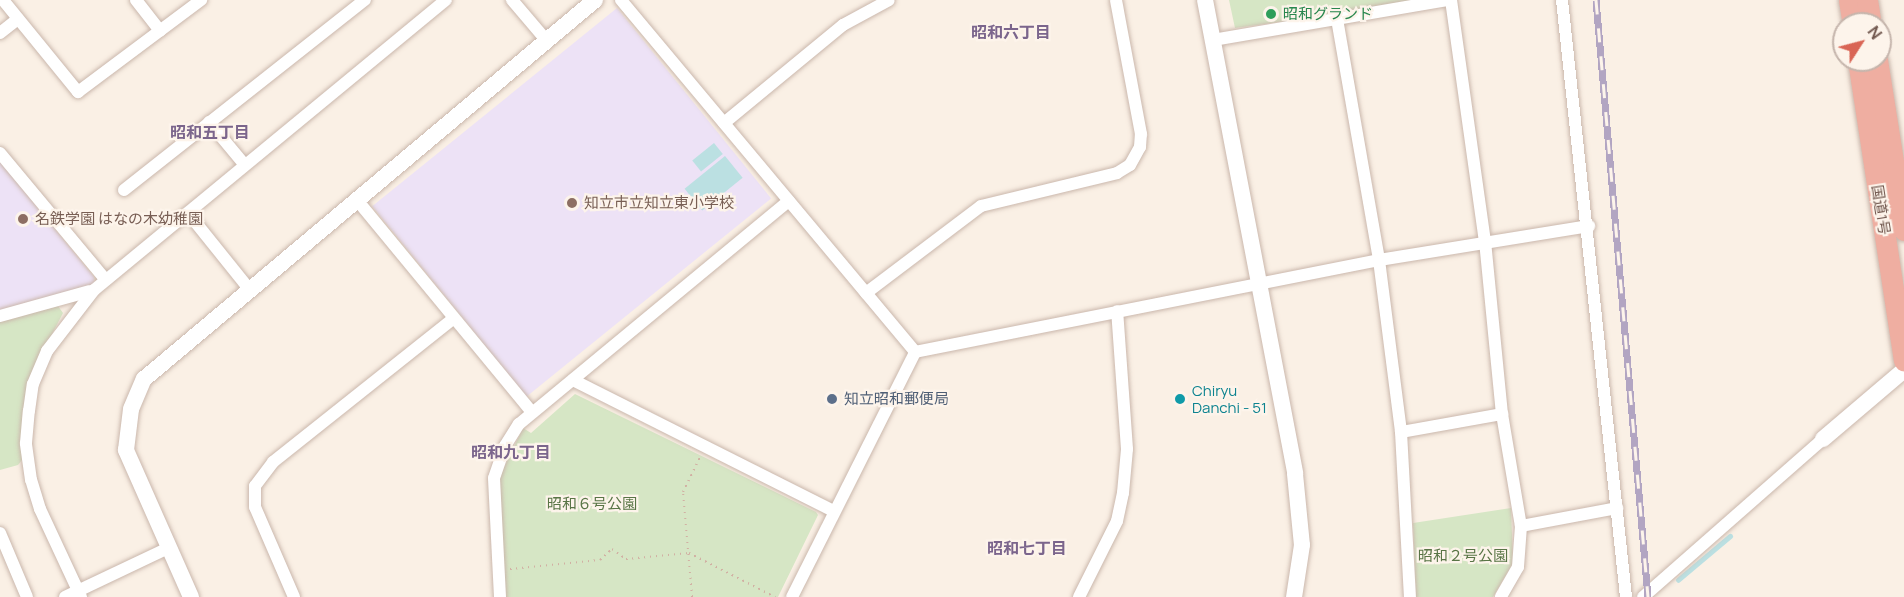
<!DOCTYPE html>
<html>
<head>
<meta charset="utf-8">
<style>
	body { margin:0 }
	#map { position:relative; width:1904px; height:597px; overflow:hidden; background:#faf0e5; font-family:Manrope,"Noto Sans JP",sans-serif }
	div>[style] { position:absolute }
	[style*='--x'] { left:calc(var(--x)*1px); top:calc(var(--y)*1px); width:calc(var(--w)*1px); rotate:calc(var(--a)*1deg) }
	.education>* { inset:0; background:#ede2f6; transform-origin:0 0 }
	.green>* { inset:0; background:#d6e6c5 }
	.water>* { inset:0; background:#bbe0e2; transform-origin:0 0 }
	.stream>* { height:4.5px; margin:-2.25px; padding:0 2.25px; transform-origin:2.25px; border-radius:2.25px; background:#bbe0e2 }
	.path>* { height:2px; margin-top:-1px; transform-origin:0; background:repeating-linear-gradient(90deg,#d1b0a3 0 1.5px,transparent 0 6px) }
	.roads { filter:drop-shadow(0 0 2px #cab7ac) drop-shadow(0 0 2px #cab7ac) }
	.street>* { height:12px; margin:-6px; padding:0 6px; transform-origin:6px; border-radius:6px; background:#fff }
	.secondary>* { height:16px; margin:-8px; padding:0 8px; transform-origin:8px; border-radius:8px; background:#fff }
	.highway>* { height:21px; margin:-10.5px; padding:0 10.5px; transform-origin:10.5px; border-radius:10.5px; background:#efaea1 }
	.rail>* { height:7px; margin-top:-3.5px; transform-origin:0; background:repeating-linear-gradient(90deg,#fdf4eb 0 14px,#b2a5c2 0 28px); box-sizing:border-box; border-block:2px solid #b2a5c2 }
	.dots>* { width:16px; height:16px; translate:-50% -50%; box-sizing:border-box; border:3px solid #fdf4eb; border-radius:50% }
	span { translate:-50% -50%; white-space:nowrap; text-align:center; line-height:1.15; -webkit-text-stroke:4.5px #fdf4eb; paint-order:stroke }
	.leisure-label { font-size:15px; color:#27864d }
	.left { translate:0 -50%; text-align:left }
	.education-label { font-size:15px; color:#785e54 }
	.street-label { font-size:15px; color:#70564d }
	.culture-label { font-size:15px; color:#0d838f }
	.service-label { font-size:15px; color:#4e5e75 }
	.park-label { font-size:15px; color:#597546 }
	.neighbourhood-label { font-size:16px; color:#7b658c; font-weight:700 }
	.north { position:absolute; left:1832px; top:12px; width:60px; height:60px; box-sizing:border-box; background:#fdf4eb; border:2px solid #c5b5ac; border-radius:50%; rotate:54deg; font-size:16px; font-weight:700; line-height:24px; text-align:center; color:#70564d }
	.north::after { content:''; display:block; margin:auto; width:21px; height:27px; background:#d96555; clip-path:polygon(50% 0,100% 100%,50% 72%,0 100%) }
</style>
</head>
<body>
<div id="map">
	<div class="education">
		<i style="left:617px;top:8px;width:245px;height:315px;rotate:51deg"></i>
		<i style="clip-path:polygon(0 162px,94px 277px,94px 283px,85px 289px,0 312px)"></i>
	</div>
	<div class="green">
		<i style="clip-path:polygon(1229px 0,1438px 0,1235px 28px)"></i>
		<i style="clip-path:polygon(58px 306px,63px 313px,28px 380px,22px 460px,18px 465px,0 470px,0 321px)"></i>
		<i style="clip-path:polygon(575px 394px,816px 512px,818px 515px,778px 597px,506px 597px,498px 512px,500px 476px,523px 428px,531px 433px)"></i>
		<i style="clip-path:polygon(1511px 508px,1513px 563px,1493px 597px,1416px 597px,1413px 523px)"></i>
	</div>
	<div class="water">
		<i style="left:714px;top:143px;width:14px;height:28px;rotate:51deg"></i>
		<i style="left:725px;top:156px;width:28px;height:52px;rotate:51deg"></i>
	</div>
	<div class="stream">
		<i style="--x:1678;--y:580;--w:68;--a:-40.2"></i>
	</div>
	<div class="path">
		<i style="--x:510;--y:569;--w:90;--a:-5.7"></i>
		<i style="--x:600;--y:560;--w:16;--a:-43"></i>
		<i style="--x:612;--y:549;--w:17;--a:36"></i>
		<i style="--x:626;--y:559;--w:63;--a:-5.4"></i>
		<i style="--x:689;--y:553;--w:97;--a:27.1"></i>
		<i style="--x:692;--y:597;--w:105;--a:-94.9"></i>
		<i style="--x:683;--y:492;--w:39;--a:-64"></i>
	</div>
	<div class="roads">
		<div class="street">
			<i style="--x:3;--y:0;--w:119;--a:50.8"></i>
			<i style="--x:78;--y:92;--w:154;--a:-36.8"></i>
			<i style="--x:136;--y:0;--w:39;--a:52"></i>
			<i style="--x:512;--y:0;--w:52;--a:49.6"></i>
			<i style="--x:621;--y:0;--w:459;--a:50.1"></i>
			<i style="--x:1451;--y:0;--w:243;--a:82"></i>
			<i style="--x:1485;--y:241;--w:174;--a:84.4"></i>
			<i style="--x:1502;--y:414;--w:114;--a:80.4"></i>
			<i style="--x:1521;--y:526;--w:41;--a:94.2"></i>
			<i style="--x:1518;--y:567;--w:34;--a:120"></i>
			<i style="--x:1562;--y:0;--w:600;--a:83.88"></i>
			<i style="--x:1337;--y:19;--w:245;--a:80.1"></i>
			<i style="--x:1379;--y:260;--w:173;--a:82.7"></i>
			<i style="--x:1401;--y:432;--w:165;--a:86.9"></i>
			<i style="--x:0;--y:33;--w:23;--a:-38"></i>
			<i style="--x:1213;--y:40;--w:236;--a:-9.7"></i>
			<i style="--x:209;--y:122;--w:55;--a:50.2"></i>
			<i style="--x:724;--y:123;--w:154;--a:-39.5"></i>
			<i style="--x:843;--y:25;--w:52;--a:-28.5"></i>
			<i style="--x:0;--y:153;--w:165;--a:50.2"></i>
			<i style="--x:124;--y:190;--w:307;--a:-38.3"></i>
			<i style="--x:357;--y:200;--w:273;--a:50.5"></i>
			<i style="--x:188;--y:213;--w:97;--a:51.2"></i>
			<i style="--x:866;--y:293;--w:144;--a:-37.1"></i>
			<i style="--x:981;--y:206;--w:140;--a:-13.6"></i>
			<i style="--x:1117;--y:173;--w:15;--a:-32"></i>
			<i style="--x:1130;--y:165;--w:21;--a:-61"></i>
			<i style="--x:1140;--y:147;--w:13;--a:-86"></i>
			<i style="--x:1141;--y:134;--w:136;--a:-100.6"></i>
			<i style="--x:0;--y:316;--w:93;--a:-15.5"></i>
			<i style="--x:573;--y:380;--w:292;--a:26.7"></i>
			<i style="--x:1401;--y:432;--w:103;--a:-10.1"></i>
			<i style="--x:1521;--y:526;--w:98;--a:-10.6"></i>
			<i style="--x:0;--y:533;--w:69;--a:67.1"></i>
			<i style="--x:65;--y:597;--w:114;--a:-25.4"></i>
			<i style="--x:81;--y:597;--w:97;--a:-115"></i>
			<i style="--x:40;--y:509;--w:30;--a:-107"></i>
			<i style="--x:31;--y:480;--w:37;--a:-98"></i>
			<i style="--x:26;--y:443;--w:32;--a:-85"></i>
			<i style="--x:29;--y:411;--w:27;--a:-82"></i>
			<i style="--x:33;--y:384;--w:36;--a:-67"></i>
			<i style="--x:47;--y:351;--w:77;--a:-52.4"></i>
			<i style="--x:94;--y:290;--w:456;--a:-39.5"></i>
			<i style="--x:294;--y:597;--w:98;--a:-113.4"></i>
			<i style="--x:255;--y:507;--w:21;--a:-90"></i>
			<i style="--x:255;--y:486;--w:30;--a:-53"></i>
			<i style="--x:273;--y:462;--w:230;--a:-38.5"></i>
			<i style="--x:500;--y:597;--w:119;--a:-92.9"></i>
			<i style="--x:494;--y:478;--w:34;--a:-71"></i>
			<i style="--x:505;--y:446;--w:26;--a:-58"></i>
			<i style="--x:519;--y:424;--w:350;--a:-39.6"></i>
			<i style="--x:792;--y:597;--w:274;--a:-63.3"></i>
			<i style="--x:915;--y:352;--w:473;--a:-11.2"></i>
			<i style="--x:1379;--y:260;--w:213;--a:-9.2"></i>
			<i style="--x:1079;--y:597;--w:85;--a:-63.4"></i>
			<i style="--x:1117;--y:521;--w:29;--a:-78"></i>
			<i style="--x:1123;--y:493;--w:44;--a:-84.8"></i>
			<i style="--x:1127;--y:449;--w:138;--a:-94.1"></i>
			<i style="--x:1643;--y:597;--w:240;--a:-41.3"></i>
		</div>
		<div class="secondary">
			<i style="--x:1205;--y:0;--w:482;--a:79.2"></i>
			<i style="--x:1295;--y:474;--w:71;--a:84.4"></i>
			<i style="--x:1302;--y:545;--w:53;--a:98.7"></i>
			<i style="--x:1823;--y:439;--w:106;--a:-40.4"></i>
			<i style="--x:191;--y:597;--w:161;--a:-113.9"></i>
			<i style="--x:126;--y:450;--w:41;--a:-83"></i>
			<i style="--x:131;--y:409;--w:33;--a:-67"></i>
			<i style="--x:144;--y:379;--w:589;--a:-40.04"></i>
		</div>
		<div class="highway">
			<i style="--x:1849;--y:0;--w:24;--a:81"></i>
			<i style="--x:1867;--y:0;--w:24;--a:81"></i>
			<i style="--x:1858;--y:60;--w:304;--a:81.3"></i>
			<i style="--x:1877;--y:60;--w:172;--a:81"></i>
		</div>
	</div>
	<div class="rail">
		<i style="--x:1596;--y:0;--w:599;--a:85.02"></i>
	</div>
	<div class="dots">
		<i style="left:1271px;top:14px;background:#2e9e5b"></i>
		<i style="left:572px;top:203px;background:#8d6e63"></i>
		<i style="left:23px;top:219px;background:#8d6e63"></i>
		<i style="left:832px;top:399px;background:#5c6f8a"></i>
		<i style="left:1180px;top:399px;background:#0f9aa8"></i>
	</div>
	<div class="leisure-label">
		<span class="left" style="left:1283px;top:14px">昭和グランド</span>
	</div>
	<div class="education-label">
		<span class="left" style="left:584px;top:203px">知立市立知立東小学校</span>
		<span class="left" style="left:35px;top:219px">名鉄学園 はなの木幼稚園</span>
	</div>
	<div class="street-label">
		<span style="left:1881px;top:210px;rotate:81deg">国道1号</span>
	</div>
	<div class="culture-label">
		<span class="left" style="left:1192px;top:399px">Chiryu<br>Danchi - 51</span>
	</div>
	<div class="service-label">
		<span class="left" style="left:844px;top:399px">知立昭和郵便局</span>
	</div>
	<div class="park-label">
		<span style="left:592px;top:504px">昭和６号公園</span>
		<span style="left:1463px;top:556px">昭和２号公園</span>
	</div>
	<div class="neighbourhood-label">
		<span style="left:1011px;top:32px">昭和六丁目</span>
		<span style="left:210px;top:132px">昭和五丁目</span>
		<span style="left:511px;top:452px">昭和九丁目</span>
		<span style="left:1027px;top:548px">昭和七丁目</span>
	</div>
	<div class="north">N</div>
</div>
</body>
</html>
